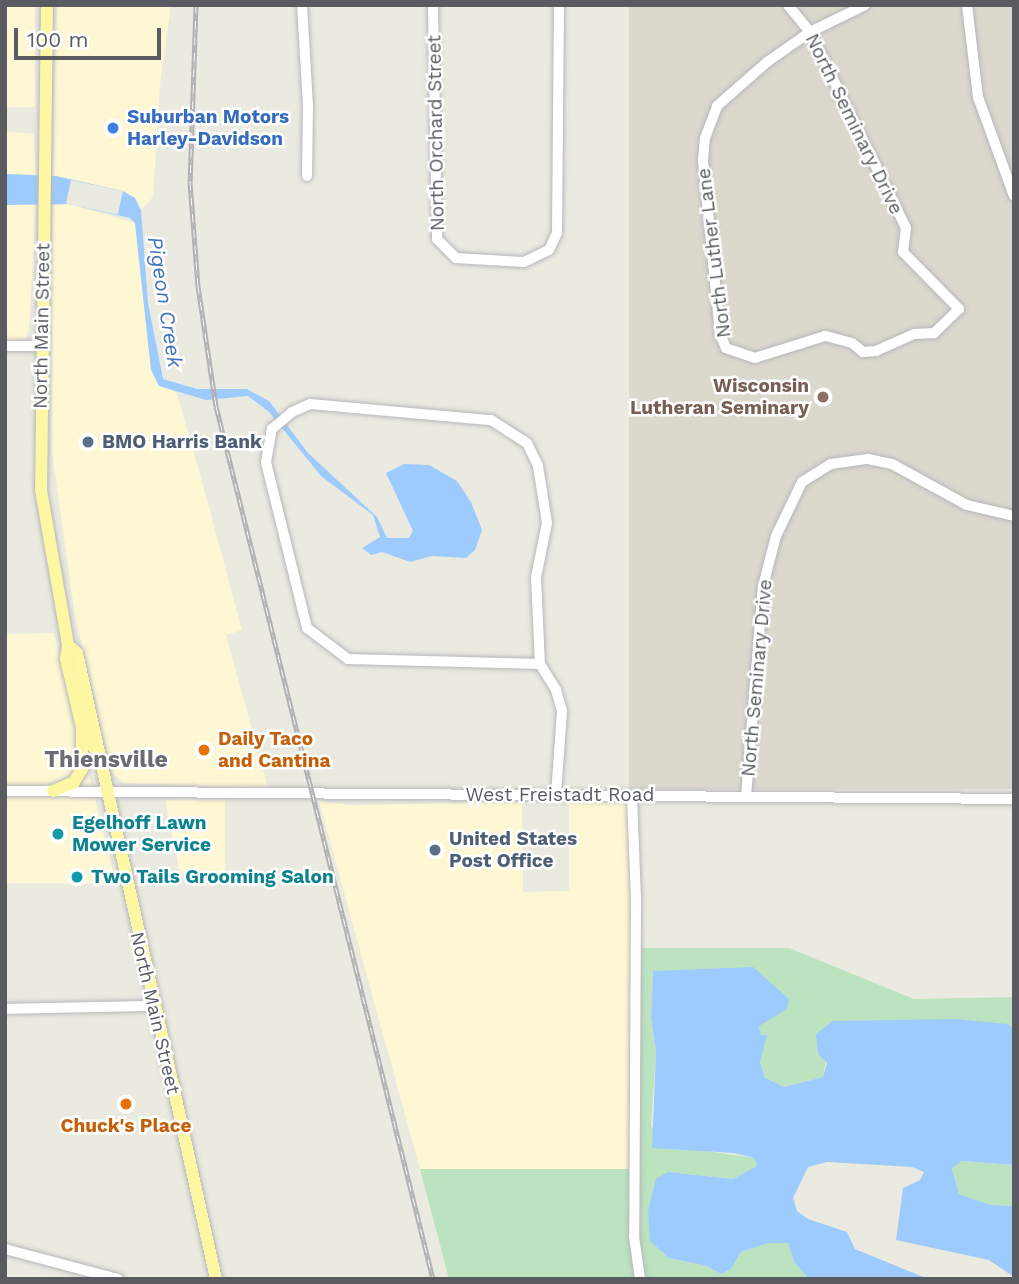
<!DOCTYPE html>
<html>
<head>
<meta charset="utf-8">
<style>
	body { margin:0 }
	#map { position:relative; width:1019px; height:1284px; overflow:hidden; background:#ebeae0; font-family:"Work Sans",sans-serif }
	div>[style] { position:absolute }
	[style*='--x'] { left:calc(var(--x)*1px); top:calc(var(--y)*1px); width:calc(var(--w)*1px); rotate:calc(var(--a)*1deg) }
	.commercial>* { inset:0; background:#fdf7d3; transform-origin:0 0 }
	.education>* { inset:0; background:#dbd9ce; transform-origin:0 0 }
	.green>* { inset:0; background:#bce3bf }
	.water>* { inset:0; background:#9ecbfd }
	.pier>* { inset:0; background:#ebeae0; transform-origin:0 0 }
	.roads { filter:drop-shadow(0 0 2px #b6b7bc) drop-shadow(0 0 2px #b6b7bc) }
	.minor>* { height:10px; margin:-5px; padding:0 5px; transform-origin:5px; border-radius:5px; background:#fff }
	.major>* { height:12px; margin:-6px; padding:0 6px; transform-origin:6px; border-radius:6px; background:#fdf6a3 }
	.rail>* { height:5px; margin-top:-2.5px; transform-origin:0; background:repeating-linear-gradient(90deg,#fff 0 8px,#b1b2b2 0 16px); box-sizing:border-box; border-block:2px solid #b1b2b2 }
	.dots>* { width:19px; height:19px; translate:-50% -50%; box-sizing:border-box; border:4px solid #fff; border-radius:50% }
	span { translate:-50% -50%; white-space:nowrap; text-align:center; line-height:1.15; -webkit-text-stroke:5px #fff; paint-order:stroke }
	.shop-label { font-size:19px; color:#366cbe; font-weight:700 }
	.left { translate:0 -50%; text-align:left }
	.street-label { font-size:19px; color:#595b60 }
	.education-label { font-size:19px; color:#785e54; font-weight:700 }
	.right { translate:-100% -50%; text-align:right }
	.service-label { font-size:19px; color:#4e5e75; font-weight:700 }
	.food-label { font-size:19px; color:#c56008; font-weight:700 }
	.culture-label { font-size:19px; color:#0d838f; font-weight:700 }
	.water-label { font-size:21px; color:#4274be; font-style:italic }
	.quarter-label { font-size:23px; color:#6a6d72; font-weight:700 }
	.frame { position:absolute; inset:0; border:7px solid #595b60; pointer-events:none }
	.scale { position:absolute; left:14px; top:28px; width:147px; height:32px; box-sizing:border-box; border:4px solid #595b60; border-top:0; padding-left:9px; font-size:21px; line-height:24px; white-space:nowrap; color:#595b60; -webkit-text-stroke:5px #fff; paint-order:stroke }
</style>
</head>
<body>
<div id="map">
	<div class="commercial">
		<i style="left:5px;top:5px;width:30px;height:102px"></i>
		<i style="clip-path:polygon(57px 5px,171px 5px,160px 85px,153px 197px,141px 210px,123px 191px,53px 176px)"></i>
		<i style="clip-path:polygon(5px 131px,33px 134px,36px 175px,5px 174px)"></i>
		<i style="clip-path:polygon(69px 204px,135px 223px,151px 369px,177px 394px,204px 489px,242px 630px,226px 635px,268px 788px,123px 783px,112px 772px,75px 616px,52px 452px,53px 205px)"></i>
		<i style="clip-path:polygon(5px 205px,36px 205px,29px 330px,25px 338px,16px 341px,5px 340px)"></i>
		<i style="clip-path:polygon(54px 633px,116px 884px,5px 883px,5px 634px)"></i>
		<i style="clip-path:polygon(225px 799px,225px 872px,180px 873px,165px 800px)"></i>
		<i style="clip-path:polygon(319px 801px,351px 805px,522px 802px,523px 892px,569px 891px,569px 802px,634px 801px,635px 1169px,420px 1169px)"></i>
	</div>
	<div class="education">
		<i style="left:629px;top:5px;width:385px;height:784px"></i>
	</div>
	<div class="green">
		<i style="clip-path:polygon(636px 948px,789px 948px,914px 999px,1014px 997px,1014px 1028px,1007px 1024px,833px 1021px,823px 1077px,784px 1087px,765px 1079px,760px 1062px,766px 1035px,761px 1036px,759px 1026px,671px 971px,653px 971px,651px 1018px,656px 1051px,651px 1127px,700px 1150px,754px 1158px,757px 1166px,733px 1179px,669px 1172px,669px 1258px,707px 1266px,721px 1274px,731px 1269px,741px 1252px,769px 1243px,788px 1243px,794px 1262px,809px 1279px,449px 1279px,420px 1169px,635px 1169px)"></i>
		<i style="clip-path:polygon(962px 1161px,1014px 1165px,1014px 1206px,991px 1205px,959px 1194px,952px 1167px)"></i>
	</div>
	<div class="water">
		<i style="clip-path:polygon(5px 174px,56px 176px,123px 191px,135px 198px,141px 210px,148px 303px,163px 379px,197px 389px,247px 389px,269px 401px,308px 453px,377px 517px,387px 538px,409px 538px,413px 531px,386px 473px,404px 464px,429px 465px,457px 481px,471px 502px,482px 530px,475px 550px,466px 558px,432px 556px,410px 562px,382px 552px,371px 555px,362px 548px,380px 537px,373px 515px,321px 476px,269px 412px,248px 396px,206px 400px,159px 386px,151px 370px,135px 223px,130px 218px,69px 204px,5px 205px)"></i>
		<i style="clip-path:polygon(753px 967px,789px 999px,787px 1009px,759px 1026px,761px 1035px,767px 1035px,760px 1062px,765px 1078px,784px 1087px,823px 1077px,827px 1063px,818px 1054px,816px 1034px,833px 1021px,956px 1019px,1007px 1024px,1014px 1028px,1014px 1165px,962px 1161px,952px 1168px,959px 1194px,991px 1205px,1014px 1206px,1014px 1277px,989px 1260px,896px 1240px,903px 1188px,920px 1180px,924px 1172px,912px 1167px,827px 1162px,808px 1167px,793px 1198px,797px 1211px,808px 1219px,847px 1232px,855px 1249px,928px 1279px,809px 1279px,794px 1262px,788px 1243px,769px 1243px,741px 1252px,731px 1269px,721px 1274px,707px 1266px,669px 1258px,650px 1241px,648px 1211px,656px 1179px,668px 1172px,733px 1179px,757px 1166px,754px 1158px,734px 1153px,652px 1148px,656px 1051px,651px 1018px,653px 971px)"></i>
	</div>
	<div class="pier">
		<i style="left:71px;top:180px;width:53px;height:24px;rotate:12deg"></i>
	</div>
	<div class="roads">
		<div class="minor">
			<i style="--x:302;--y:5;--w:100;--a:86.6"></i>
			<i style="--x:308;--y:105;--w:71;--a:90.8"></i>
			<i style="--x:433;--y:5;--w:234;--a:89"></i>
			<i style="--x:437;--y:239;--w:27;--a:45"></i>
			<i style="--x:456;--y:258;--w:68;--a:3.4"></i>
			<i style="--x:524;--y:262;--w:28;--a:-26"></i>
			<i style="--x:549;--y:250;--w:19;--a:-65"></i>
			<i style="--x:557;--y:233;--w:228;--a:-89.5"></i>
			<i style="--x:788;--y:5;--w:35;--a:51"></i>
			<i style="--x:810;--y:32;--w:218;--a:63.9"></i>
			<i style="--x:906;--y:228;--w:24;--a:97"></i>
			<i style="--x:903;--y:252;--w:80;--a:45.5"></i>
			<i style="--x:959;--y:309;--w:35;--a:136"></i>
			<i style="--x:934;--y:333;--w:20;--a:177"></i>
			<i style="--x:914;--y:334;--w:42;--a:155.9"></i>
			<i style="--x:876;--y:351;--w:13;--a:176"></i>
			<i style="--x:863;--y:352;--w:14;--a:-141"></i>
			<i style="--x:852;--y:343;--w:28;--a:-165"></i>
			<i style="--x:825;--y:336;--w:73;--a:162.6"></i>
			<i style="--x:755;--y:358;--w:31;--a:-161"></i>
			<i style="--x:726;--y:348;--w:15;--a:-113"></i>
			<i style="--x:720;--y:334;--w:175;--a:-95.6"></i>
			<i style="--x:703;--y:160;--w:22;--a:-85"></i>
			<i style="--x:705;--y:138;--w:34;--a:-69"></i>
			<i style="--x:717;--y:106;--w:67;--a:-41.3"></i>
			<i style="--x:767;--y:62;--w:52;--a:-34.9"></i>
			<i style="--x:810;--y:32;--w:61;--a:-26.1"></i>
			<i style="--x:967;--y:5;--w:93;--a:83.2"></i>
			<i style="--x:978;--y:97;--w:105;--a:70"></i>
			<i style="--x:5;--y:346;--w:35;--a:0"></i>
			<i style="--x:310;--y:404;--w:182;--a:5.1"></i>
			<i style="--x:491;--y:420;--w:43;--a:32.6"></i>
			<i style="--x:527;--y:443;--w:25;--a:64"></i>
			<i style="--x:538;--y:466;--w:58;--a:81"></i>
			<i style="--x:547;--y:523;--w:55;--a:101.5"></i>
			<i style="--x:536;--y:577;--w:87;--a:87.4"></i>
			<i style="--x:540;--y:664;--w:192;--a:-178.5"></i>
			<i style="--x:348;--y:659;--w:51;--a:-142.9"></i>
			<i style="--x:307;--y:628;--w:171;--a:-103.9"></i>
			<i style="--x:266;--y:462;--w:34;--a:-80"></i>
			<i style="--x:272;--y:429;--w:26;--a:-40"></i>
			<i style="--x:292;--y:412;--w:20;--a:-24"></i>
			<i style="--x:540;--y:664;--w:31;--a:58"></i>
			<i style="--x:556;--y:690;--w:22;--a:74"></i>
			<i style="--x:562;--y:711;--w:84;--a:94.1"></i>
			<i style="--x:5;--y:791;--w:1009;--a:0.45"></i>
			<i style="--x:632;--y:796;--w:104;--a:87.8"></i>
			<i style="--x:636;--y:900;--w:336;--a:90.3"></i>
			<i style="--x:634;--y:1236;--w:43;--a:82.1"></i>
			<i style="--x:746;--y:796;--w:211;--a:-85.4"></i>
			<i style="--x:763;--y:586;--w:52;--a:-75.4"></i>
			<i style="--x:776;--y:536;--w:60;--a:-64.3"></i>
			<i style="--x:802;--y:482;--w:34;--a:-32"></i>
			<i style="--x:831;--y:464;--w:37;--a:-8"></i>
			<i style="--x:868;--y:459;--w:25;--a:12"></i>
			<i style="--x:892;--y:464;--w:85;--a:28.7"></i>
			<i style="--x:967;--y:505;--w:48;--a:13.2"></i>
			<i style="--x:5;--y:1009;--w:148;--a:-1.2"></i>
			<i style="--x:5;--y:1249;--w:117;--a:14.9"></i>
		</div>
		<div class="major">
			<i style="--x:47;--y:5;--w:485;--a:90.7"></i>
			<i style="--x:41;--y:490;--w:157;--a:80.1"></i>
			<i style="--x:68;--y:645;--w:14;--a:98"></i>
			<i style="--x:66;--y:659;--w:71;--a:76.9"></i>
			<i style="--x:82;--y:728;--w:23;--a:59"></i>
			<i style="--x:68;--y:645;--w:12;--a:42"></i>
			<i style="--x:77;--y:653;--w:641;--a:77.48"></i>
			<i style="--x:53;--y:791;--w:23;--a:-23"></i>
			<i style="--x:74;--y:782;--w:15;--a:-58"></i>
			<i style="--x:82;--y:769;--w:41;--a:-90"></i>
		</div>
	</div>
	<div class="rail">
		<i style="--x:196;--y:5;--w:177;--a:91.9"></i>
		<i style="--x:190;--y:182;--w:104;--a:85.6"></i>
		<i style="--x:198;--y:286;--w:121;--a:81.5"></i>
		<i style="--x:216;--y:406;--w:900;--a:76.04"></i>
	</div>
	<div class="dots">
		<i style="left:113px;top:128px;background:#3f7fe0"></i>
		<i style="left:823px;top:397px;background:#8d6e63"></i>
		<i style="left:88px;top:442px;background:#5c6f8a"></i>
		<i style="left:204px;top:750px;background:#e8710a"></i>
		<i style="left:58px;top:834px;background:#0f9aa8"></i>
		<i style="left:435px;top:850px;background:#5c6f8a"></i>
		<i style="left:77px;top:877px;background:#0f9aa8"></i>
		<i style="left:126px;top:1104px;background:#e8710a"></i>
	</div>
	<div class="shop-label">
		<span class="left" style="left:127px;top:128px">Suburban Motors<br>Harley-Davidson</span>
	</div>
	<div class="street-label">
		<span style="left:854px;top:124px;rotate:64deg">North Seminary Drive</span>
		<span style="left:436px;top:133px;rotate:-91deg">North Orchard Street</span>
		<span style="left:714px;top:253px;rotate:-97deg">North Luther Lane</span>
		<span style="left:42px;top:326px;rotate:-89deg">North Main Street</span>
		<span style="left:757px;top:678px;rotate:-85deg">North Seminary Drive</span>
		<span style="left:560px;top:795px">West Freistadt Road</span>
		<span style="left:155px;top:1013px;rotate:77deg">North Main Street</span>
	</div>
	<div class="education-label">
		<span class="right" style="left:809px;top:397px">Wisconsin<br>Lutheran Seminary</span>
	</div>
	<div class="service-label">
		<span class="left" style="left:102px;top:442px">BMO Harris Bank</span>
		<span class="left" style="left:449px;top:850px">United States<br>Post Office</span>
	</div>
	<div class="food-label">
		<span class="left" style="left:218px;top:750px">Daily Taco<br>and Cantina</span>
		<span style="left:126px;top:1126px">Chuck's Place</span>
	</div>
	<div class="culture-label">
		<span class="left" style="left:72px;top:834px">Egelhoff Lawn<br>Mower Service</span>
		<span class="left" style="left:91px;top:877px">Two Tails Grooming Salon</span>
	</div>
	<div class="water-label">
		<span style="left:165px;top:302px;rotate:81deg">Pigeon Creek</span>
	</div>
	<div class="quarter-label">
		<span style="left:106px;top:760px">Thiensville</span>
	</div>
	<div class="frame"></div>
	<div class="scale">100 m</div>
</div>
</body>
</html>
